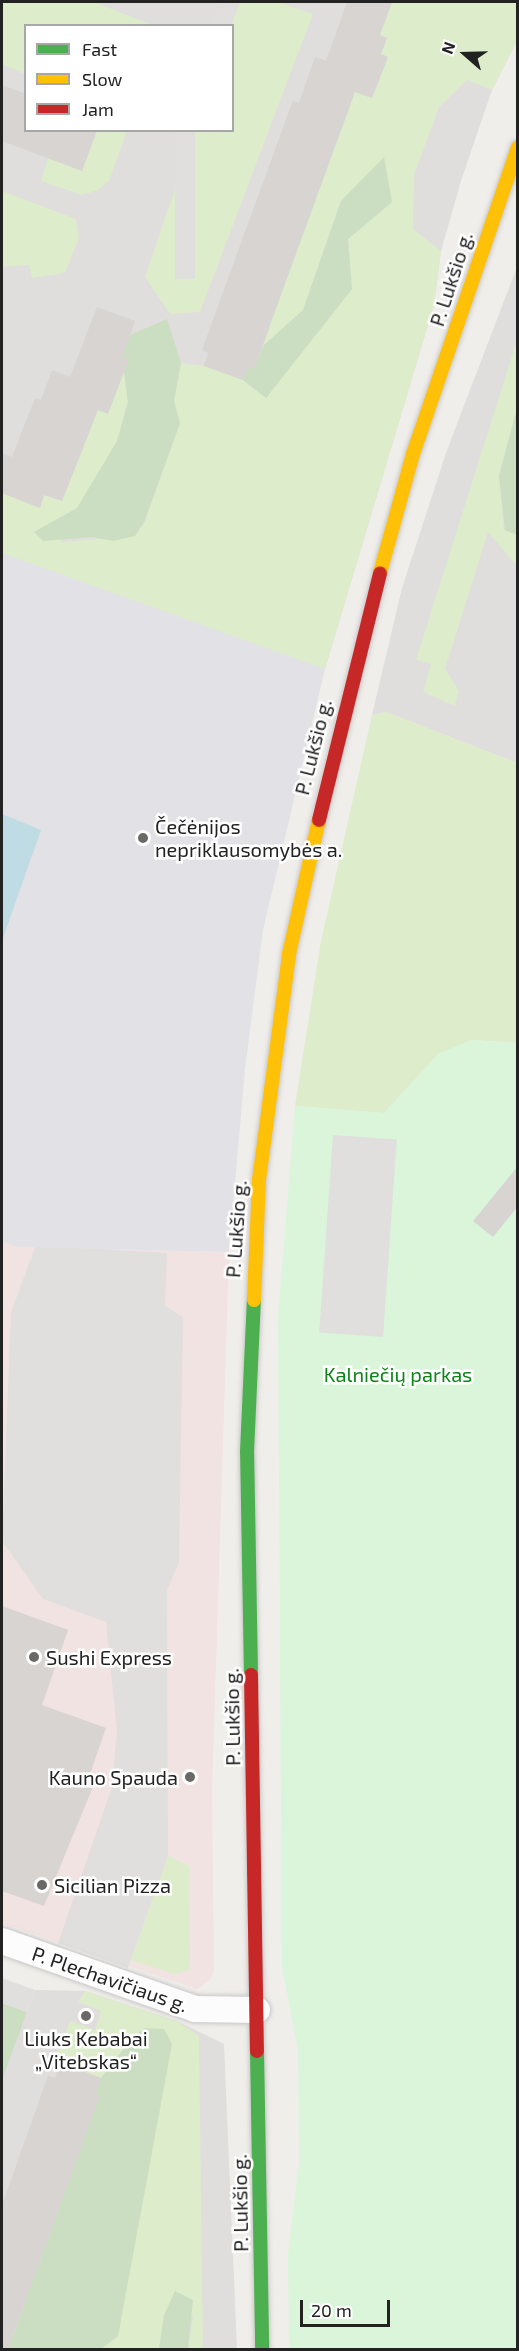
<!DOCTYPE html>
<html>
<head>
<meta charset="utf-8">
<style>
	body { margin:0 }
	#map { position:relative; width:519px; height:2351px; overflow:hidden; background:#f0eeeb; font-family:"Exo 2",sans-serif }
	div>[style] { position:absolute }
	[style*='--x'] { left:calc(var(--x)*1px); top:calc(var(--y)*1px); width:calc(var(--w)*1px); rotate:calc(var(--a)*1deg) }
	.residential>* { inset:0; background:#dfdedc }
	.commercial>* { inset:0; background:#f1e3e1 }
	.grass>* { inset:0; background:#ddeccb }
	.forest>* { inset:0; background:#cbdec1 }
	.park>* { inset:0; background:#daf5da }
	.parking>* { inset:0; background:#e0dfde; transform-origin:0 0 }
	.plaza>* { inset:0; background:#e2e1e5 }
	.water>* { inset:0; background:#bfdbe3 }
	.building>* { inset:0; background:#d7d4d2 }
	.roads { filter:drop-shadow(0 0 2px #c9c8c7) drop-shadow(0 0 2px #c9c8c7) }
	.street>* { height:26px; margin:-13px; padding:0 13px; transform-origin:13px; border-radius:13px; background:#fdfcfc }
	.fast>* { height:14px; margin:-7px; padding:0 7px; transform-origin:7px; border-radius:7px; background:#4caf50 }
	.slow>* { height:14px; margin:-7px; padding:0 7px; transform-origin:7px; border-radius:7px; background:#ffc107 }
	.jam>* { height:14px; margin:-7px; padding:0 7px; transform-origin:7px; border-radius:7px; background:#c62828 }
	.dots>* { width:16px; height:16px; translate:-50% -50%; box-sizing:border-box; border:3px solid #fff; border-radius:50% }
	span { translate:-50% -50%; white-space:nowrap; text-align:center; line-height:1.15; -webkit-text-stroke:5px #fff; paint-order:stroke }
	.street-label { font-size:20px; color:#222 }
	.poi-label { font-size:20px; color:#222 }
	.left { translate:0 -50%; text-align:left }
	.right { translate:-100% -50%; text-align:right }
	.park-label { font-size:20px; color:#0c8416 }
	.frame { position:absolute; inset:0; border:3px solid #222; pointer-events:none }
	.legend { position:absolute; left:24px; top:24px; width:210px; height:108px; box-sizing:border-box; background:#fff; border:2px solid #a7a7a7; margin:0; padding:8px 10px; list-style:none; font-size:18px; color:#222 }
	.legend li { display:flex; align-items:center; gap:12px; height:30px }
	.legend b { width:30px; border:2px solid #a7a7a7 }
	.north { position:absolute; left:435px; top:24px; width:60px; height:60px; -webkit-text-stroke:4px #fff; paint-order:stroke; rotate:290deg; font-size:16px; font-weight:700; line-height:24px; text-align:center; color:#222 }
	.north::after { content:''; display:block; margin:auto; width:21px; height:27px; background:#222; clip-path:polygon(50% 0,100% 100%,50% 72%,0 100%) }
	.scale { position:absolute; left:300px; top:2300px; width:90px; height:27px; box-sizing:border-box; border:3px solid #222; border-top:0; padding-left:8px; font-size:18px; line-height:21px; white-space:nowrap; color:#222; -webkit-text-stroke:4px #fff; paint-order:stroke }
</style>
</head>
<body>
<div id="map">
	<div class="residential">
		<i style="clip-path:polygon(evenodd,2px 2px,517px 2px,517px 41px,492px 90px,461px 181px,441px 251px,434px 305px,325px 669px,2px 553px,2px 2px,26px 26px,232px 26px,232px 130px,26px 130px,26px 26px)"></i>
		<i style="clip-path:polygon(517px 267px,517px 763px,386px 712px,372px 715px,402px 588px,447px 450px)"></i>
		<i style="clip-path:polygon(35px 1990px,85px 1991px,177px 2021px,224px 2044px,237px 2349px,2px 2349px,2px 2003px,27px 2012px)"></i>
	</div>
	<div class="commercial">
		<i style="clip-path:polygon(2px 1241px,17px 1247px,229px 1252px,212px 1792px,214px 1970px,210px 1980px,197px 1989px,2px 1923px)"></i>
	</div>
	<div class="grass">
		<i style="clip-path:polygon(2px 2px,94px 2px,152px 25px,26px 26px,25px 74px,2px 64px)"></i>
		<i style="clip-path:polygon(240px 2px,277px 2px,313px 14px,200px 312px,170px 314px,145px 277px,195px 131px,232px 130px,231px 25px)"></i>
		<i style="clip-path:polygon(392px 2px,517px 2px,517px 41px,492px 90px,467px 80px,439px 107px,414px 175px,413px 229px,441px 251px,434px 305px,325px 669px,282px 655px,2px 755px,2px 493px,39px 508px,44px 495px,62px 501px,84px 446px,91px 407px,124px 372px,128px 402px,117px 441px,60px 542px,135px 536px,145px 522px,180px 423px,174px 401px,181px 363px,204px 366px,243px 380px,266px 398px,352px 289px,348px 239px,392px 202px,341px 201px,303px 310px,263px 346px,270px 327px,264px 325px,294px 259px,349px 90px,372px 98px,388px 57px,381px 54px,387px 38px,380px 35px)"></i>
		<i style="clip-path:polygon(97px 131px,127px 131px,109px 181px,98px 190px,82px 195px,41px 181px,48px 158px,82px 171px)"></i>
		<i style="clip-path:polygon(2px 191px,76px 219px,79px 238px,65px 273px,32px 278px,29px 265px,2px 267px)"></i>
		<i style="clip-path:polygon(517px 340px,517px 408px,499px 476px,504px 530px,517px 535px,517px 566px,488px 532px,445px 669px,459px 691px,455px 706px,423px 692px,431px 664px,416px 660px)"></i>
		<i style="clip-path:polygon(386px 712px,517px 763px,517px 1043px,472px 1040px,439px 1054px,384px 1113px,295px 1106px,321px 941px,372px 715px)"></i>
		<i style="clip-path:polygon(168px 1856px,189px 1866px,190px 1970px,174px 1974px,131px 1960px)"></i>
		<i style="clip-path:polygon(85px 1991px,177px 2021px,199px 2036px,203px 2349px,188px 2349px,193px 2316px,164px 2315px,159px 2349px,101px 2349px,118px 2336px,138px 2222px,133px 2037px,101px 2078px,55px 2060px,70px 2021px,95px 2030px,101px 2011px,78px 2002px)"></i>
	</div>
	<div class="forest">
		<i style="clip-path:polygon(384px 157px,392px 202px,348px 239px,352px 289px,266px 398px,243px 380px,248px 367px,254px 369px,263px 346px,303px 310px,341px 201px)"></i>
		<i style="clip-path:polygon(167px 319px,181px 363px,174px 401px,180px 423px,144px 522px,135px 536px,113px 541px,92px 537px,43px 541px,34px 532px,77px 508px,117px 441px,128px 402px,124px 372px,129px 359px,122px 356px,130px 335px)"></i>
		<i style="clip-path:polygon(517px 408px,517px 535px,505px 530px,499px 476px)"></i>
		<i style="clip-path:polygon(2px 2003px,27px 2012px,2px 2080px)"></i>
		<i style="clip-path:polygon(145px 2028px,164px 2029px,172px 2044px,118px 2336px,101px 2349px,2px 2350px,4px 2343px,10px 2344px,25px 2303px,19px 2300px,29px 2273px,35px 2275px,100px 2095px,96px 2093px,101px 2078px,133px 2037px)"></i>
		<i style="clip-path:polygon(175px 2291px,193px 2300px,188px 2349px,159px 2349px,164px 2315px)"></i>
	</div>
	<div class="park">
		<i style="clip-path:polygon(472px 1040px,517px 1043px,517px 2349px,289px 2350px,288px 2254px,299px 2163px,298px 2050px,282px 1967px,278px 1318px,295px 1106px,384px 1113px,438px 1054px)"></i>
	</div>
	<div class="parking">
		<i style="clip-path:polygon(219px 2px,240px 2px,231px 25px,211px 25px)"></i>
		<i style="left:175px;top:131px;width:20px;height:148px"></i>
		<i style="left:333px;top:1135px;width:64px;height:198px;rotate:4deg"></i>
		<i style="clip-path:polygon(36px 1245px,167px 1253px,165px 1305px,183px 1318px,179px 1563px,167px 1590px,168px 1856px,128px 1968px,58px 1943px,112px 1787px,117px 1731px,106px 1622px,43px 1599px,2px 1541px,11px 1312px)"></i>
		<i style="clip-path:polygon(2px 1978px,35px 1990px,27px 2012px,2px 2003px)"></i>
	</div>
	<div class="plaza">
		<i style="clip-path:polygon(2px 553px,325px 669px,263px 930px,245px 1069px,229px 1252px,17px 1247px,2px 1241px)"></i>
	</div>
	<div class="water">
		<i style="clip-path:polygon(2px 814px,41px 830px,2px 941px)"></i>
	</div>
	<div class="building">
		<i style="clip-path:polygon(347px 2px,392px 2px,380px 35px,387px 38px,381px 54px,388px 57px,372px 98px,355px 92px,254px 369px,248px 367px,243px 380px,204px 366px,208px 353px,202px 350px,293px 100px,299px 103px,315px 57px,326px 61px)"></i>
		<i style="clip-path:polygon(2px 85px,26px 94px,26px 130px,97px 130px,82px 171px,2px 141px)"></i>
		<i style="clip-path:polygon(97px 307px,135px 321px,122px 356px,129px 359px,108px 414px,98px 410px,62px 501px,44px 495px,40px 508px,2px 493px,2px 453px,12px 457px,35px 398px,41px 400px,52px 370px,70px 377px)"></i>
		<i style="clip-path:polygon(518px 1166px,518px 1206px,493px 1237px,473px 1221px)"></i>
		<i style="clip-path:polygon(2px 1606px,68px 1630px,42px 1705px,106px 1728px,90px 1774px,97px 1777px,44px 1906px,2px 1891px)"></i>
		<i style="clip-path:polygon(60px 2063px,101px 2078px,96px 2093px,100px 2095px,8px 2349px,2px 2349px,2px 2205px,48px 2076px,55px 2078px)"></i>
	</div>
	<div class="roads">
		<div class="street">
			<i style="--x:2;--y:1941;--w:205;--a:19.4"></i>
			<i style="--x:195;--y:2009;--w:62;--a:0.9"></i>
		</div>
		<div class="fast">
			<i style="--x:251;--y:1675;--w:223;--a:-91"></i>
			<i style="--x:247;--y:1452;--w:152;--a:-87.4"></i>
			<i style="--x:257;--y:2051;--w:299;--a:89"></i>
		</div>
		<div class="slow">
			<i style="--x:380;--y:573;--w:123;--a:-74.5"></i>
			<i style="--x:413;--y:454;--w:324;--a:-71.1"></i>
			<i style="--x:254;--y:1300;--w:120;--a:-87.6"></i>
			<i style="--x:259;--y:1180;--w:228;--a:-82.4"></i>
			<i style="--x:289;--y:954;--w:137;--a:-77.4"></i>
		</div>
		<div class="jam">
			<i style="--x:319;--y:820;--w:254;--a:-76.1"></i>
			<i style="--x:251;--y:1675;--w:376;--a:89.1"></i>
		</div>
	</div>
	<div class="dots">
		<i style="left:143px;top:838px;background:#6a6968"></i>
		<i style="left:34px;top:1657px;background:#6a6968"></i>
		<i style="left:190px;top:1777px;background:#6a6968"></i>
		<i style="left:42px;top:1885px;background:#6a6968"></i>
		<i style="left:86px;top:2016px;background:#6a6968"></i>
	</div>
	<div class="street-label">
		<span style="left:451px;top:279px;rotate:-72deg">P. Lukšio g.</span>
		<span style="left:313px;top:747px;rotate:-76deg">P. Lukšio g.</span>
		<span style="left:236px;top:1229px;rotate:-86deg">P. Lukšio g.</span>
		<span style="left:232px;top:1717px;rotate:-91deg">P. Lukšio g.</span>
		<span style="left:110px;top:1979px;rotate:19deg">P. Plechavičiaus g.</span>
		<span style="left:240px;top:2203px;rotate:-91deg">P. Lukšio g.</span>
	</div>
	<div class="poi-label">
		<span class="left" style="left:155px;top:838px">Čečėnijos<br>nepriklausomybės a.</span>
		<span class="left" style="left:46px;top:1657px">Sushi Express</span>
		<span class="right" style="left:178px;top:1777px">Kauno Spauda</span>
		<span class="left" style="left:54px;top:1885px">Sicilian Pizza</span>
		<span style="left:86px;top:2050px">Liuks Kebabai<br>„Vitebskas“</span>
	</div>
	<div class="park-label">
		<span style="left:398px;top:1374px">Kalniečių parkas</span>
	</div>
	<div class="frame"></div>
	<ul class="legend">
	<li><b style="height:8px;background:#4caf50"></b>Fast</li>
	<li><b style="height:8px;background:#ffc107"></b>Slow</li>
	<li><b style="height:8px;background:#c62828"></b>Jam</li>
	</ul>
	<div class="north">N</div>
	<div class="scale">20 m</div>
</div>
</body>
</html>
